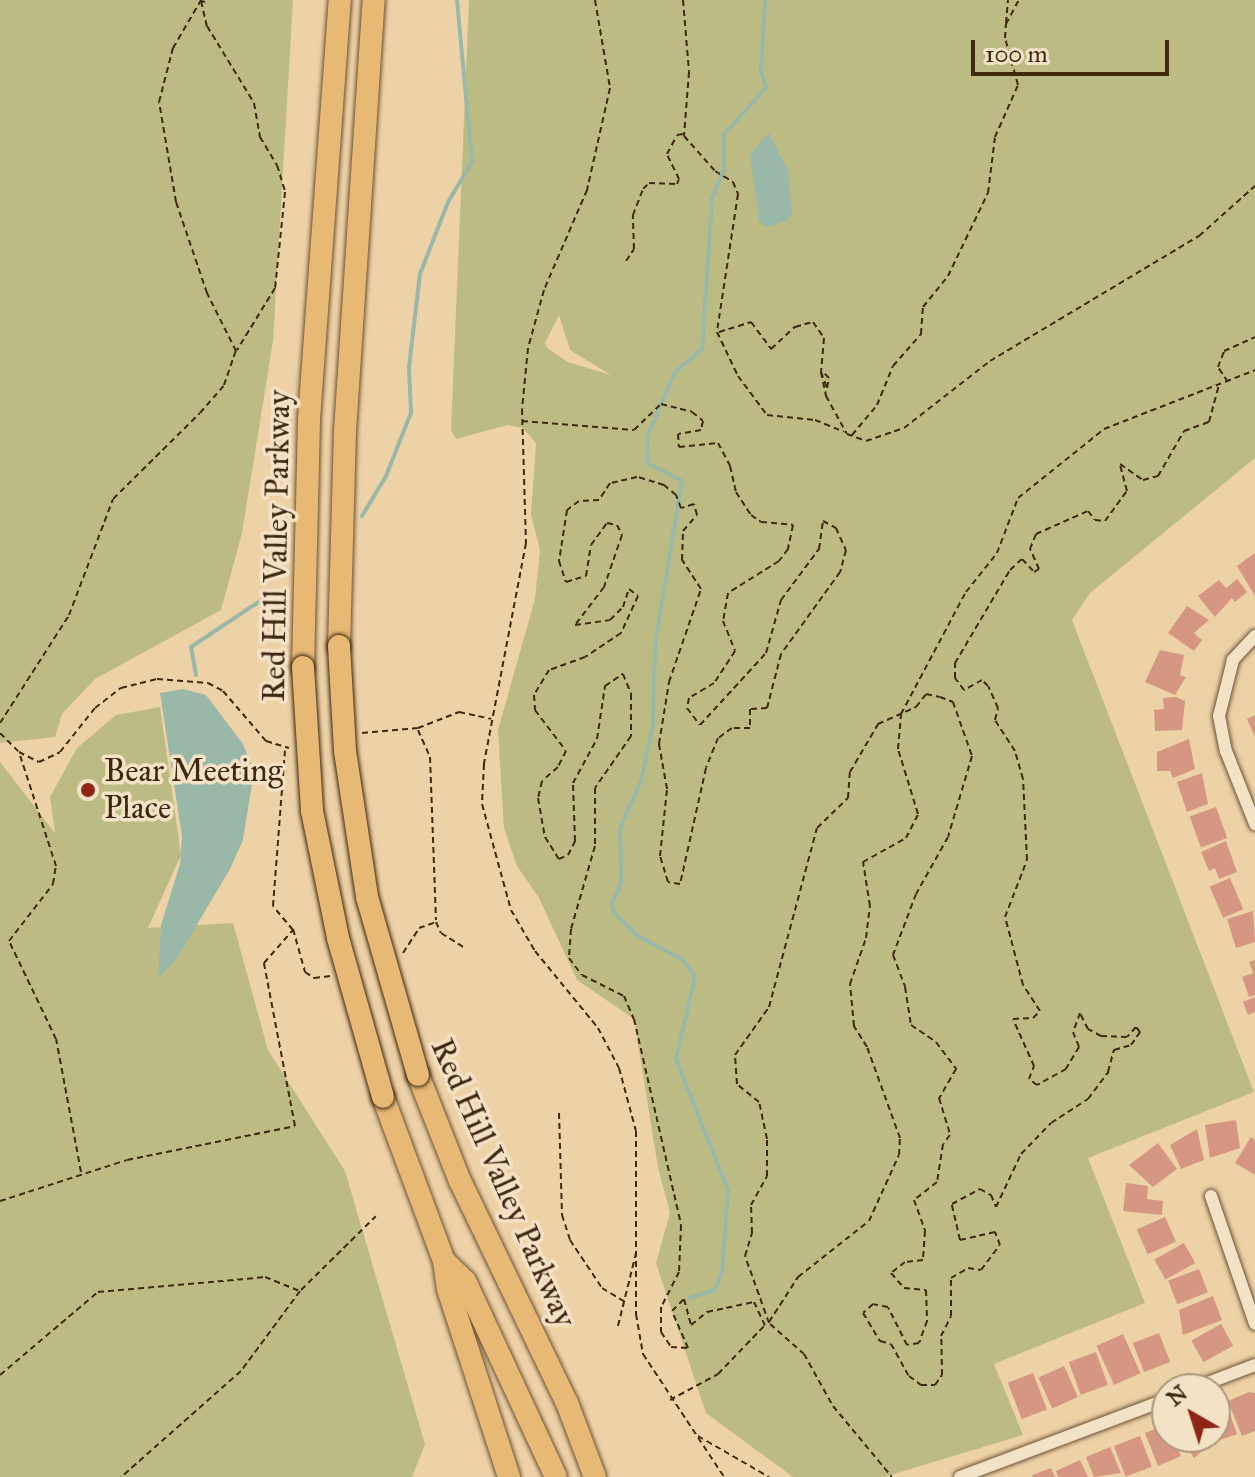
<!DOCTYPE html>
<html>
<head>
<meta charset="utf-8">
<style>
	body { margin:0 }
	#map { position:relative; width:1255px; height:1477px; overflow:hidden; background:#eed2a7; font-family:"IM FELL Great Primer",serif }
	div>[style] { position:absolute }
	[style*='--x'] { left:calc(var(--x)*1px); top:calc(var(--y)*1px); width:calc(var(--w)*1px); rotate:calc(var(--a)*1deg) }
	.green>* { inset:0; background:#bcbb84 }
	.water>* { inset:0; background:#99b8a7 }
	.stream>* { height:4px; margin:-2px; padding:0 2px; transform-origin:2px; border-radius:2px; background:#99b8a7 }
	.building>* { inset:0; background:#d69782; transform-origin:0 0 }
	.path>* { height:2px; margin-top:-1px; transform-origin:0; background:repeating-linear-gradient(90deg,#3f2810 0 6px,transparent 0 10px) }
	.roads { filter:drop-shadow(0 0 2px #6b5236) drop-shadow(0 0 2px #6b5236) }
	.minor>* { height:12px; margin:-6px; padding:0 6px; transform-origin:6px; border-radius:6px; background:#f4e2c6 }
	.motorway>* { height:22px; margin:-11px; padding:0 11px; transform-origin:11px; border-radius:11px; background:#e7b974 }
	.bridges { filter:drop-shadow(0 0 2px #3f2810) drop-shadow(0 0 2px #3f2810) }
	.motorway-bridge>* { height:22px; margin:-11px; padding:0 11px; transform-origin:11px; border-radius:11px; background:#e7b974 }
	.dots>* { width:22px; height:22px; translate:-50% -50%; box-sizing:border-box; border:4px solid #f4e2c6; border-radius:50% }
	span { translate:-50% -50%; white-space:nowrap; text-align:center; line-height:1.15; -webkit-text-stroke:7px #f4e2c6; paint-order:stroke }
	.street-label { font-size:32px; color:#3f2810 }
	.poi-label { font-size:32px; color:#3f2810 }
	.left { translate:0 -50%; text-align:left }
	.north { position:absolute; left:1151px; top:1373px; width:80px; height:80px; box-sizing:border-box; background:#f4e2c6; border:2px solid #ac987d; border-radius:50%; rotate:321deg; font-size:22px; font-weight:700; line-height:32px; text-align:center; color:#3f2810 }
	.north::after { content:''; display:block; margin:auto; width:28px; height:36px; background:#8f2418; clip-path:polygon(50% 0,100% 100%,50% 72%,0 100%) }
	.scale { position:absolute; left:971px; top:40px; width:198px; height:36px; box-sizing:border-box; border:4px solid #3f2810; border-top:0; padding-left:10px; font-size:24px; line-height:28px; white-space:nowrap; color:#3f2810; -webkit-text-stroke:6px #f4e2c6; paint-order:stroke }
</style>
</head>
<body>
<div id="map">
	<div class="green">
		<i style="clip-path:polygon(0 0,293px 0,273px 341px,242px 533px,221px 610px,95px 679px,62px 714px,55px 737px,0 743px)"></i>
		<i style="clip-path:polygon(evenodd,469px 0,1255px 0,1255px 458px,1090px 593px,1072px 620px,1254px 1092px,1088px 1158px,1145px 1303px,994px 1364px,1023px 1435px,884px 1477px,793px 1477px,706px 1413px,656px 1263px,670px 1213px,658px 1168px,634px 1019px,577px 980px,539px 898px,517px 866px,504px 828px,498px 730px,535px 599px,540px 550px,531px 514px,536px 443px,523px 428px,507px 425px,456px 439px,451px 430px,469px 0,559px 315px,570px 350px,611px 375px,568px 362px,547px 348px,545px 343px,559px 315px)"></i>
		<i style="clip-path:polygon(160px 707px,181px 855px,148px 928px,233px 923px,268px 1050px,345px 1171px,425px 1444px,412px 1477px,0 1477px,0 762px,55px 833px,50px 797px,77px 748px,116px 715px)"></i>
	</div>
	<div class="water">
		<i style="clip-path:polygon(769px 133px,788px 171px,792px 213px,787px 221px,766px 227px,759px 221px,750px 154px)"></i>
		<i style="clip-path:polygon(183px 689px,206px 695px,243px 744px,254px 771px,243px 840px,230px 869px,176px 960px,158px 978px,161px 925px,180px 864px,182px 836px,160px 693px)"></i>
	</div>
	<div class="stream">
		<i style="--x:362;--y:516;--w:47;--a:-59"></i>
		<i style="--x:386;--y:476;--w:68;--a:-68.4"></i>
		<i style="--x:411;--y:413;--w:46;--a:-92.5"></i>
		<i style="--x:409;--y:367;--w:94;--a:-83.3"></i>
		<i style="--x:420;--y:274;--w:77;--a:-68.7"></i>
		<i style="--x:448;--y:202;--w:47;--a:-59"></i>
		<i style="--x:472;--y:162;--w:163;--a:-95.3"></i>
		<i style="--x:196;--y:675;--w:28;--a:-100"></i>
		<i style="--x:191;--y:647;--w:87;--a:-33.7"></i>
		<i style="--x:689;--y:1298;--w:27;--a:-17"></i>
		<i style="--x:715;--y:1290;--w:19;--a:-69"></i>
		<i style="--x:722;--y:1272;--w:82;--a:-85.8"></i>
		<i style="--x:728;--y:1190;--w:141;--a:-111.7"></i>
		<i style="--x:676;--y:1059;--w:84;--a:-77"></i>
		<i style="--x:695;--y:977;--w:21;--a:-125"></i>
		<i style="--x:683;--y:960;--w:51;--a:-151.9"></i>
		<i style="--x:638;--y:936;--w:33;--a:-136"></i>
		<i style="--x:614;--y:913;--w:9;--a:-103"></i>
		<i style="--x:612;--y:904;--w:23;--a:-67"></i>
		<i style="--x:621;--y:883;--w:55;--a:-91"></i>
		<i style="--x:620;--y:828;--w:51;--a:-65.9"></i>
		<i style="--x:641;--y:781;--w:57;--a:-77.9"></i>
		<i style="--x:653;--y:725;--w:81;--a:-88.6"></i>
		<i style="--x:655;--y:644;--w:165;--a:-80.6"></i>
		<i style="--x:682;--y:481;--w:38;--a:-153"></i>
		<i style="--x:648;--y:464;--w:27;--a:-92"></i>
		<i style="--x:647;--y:437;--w:71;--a:-66.7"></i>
		<i style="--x:675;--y:372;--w:35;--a:-40"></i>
		<i style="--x:702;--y:349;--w:151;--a:-86.2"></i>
		<i style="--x:712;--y:198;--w:30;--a:-67"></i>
		<i style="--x:724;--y:170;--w:36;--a:-90"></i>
		<i style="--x:724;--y:134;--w:62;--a:-47.6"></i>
		<i style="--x:766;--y:88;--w:19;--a:-106"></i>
		<i style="--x:761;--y:70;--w:70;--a:-86.7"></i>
	</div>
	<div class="building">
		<i style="clip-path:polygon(1255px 553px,1255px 596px,1237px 566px)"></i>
		<i style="clip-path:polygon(1237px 579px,1247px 592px,1235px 602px,1232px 598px,1215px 617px,1198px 596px,1219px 580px,1226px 588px)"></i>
		<i style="clip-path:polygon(1187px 606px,1209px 620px,1194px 633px,1202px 640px,1194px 651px,1168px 633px)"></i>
		<i style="clip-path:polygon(1160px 650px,1184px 655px,1180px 675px,1186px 677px,1175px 695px,1145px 682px)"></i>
		<i style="clip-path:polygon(1176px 697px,1185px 701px,1182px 730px,1155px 731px,1154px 710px,1164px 709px,1163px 698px)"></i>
		<i style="clip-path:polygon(1255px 715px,1255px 737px,1247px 719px)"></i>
		<i style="clip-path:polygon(1189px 739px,1195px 769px,1173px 778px,1170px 771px,1157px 771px,1157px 752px)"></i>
		<i style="clip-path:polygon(1202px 773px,1208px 804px,1187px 812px,1177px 782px)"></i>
		<i style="left:1216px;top:807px;width:33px;height:28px;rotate:70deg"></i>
		<i style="clip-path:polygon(1226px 841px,1237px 872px,1219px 879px,1215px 868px,1209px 871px,1201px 852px)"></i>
		<i style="left:1230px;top:878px;width:34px;height:22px;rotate:67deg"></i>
		<i style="clip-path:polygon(1253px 911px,1255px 942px,1236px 948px,1227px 919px)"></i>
		<i style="clip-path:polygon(1255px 960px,1255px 995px,1249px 997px,1242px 977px,1253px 973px,1249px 962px)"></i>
		<i style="clip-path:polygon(1255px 997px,1255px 1012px,1248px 1015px,1243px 1002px)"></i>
		<i style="clip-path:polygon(1236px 1120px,1240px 1148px,1210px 1158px,1205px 1125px)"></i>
		<i style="clip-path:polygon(1197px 1129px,1204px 1160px,1181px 1169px,1170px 1145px)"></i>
		<i style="clip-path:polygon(1251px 1137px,1255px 1140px,1255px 1175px,1235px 1163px)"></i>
		<i style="clip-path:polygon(1158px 1143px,1177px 1169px,1153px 1187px,1129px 1165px)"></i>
		<i style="clip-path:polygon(1126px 1183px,1148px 1186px,1147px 1199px,1163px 1201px,1162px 1215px,1123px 1211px)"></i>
		<i style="left:1165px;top:1217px;width:27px;height:31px;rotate:66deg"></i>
		<i style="left:1184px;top:1243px;width:23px;height:34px;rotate:61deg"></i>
		<i style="left:1199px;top:1269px;width:25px;height:33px;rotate:69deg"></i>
		<i style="clip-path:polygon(1213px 1296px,1222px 1320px,1183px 1335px,1179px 1310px)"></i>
		<i style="left:1221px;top:1324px;width:25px;height:34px;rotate:61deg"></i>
		<i style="left:1159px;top:1333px;width:31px;height:28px;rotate:69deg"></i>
		<i style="left:1123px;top:1334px;width:43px;height:29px;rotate:66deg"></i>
		<i style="left:1096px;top:1352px;width:35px;height:29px;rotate:70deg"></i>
		<i style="left:1064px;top:1366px;width:34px;height:28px;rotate:66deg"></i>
		<i style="left:1033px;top:1373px;width:39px;height:27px;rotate:69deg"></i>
		<i style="clip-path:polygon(1249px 1392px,1255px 1393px,1255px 1431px,1242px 1436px,1228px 1401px)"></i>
		<i style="clip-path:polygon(1225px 1400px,1237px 1434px,1217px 1441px,1215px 1404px)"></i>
		<i style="clip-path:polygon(1167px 1424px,1167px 1437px,1173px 1437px,1181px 1456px,1158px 1466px,1145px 1433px)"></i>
		<i style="left:1140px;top:1436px;width:33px;height:28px;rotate:69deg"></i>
		<i style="clip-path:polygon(1181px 1437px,1206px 1437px,1209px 1445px,1194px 1458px)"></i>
		<i style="clip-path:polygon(1110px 1447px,1121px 1473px,1094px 1477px,1086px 1457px)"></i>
		<i style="clip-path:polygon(1080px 1460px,1088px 1477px,1058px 1477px,1056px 1471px)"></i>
		<i style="clip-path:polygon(1051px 1468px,1055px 1477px,1033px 1477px,1032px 1475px)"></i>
	</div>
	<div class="path">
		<i style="--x:595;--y:0;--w:89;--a:80.3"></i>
		<i style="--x:610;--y:88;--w:105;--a:102.7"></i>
		<i style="--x:587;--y:190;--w:109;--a:113.3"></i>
		<i style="--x:544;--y:290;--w:60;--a:105.4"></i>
		<i style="--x:528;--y:348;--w:61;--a:95.6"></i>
		<i style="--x:522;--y:409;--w:134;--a:88.3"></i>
		<i style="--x:526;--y:543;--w:225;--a:100.8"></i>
		<i style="--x:484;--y:764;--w:40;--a:92.9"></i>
		<i style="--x:482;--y:804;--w:110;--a:74.7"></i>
		<i style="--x:511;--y:910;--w:48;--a:59.7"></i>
		<i style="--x:535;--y:951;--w:99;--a:50.7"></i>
		<i style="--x:598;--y:1028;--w:45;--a:62.3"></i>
		<i style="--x:619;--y:1068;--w:65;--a:74.9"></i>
		<i style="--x:636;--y:1131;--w:183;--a:90"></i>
		<i style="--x:636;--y:1314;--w:41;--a:80.1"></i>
		<i style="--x:643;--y:1354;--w:147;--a:56.6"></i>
		<i style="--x:683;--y:0;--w:72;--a:85.2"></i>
		<i style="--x:689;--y:72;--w:64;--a:94.5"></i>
		<i style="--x:684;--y:136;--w:47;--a:48.5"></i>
		<i style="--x:715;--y:171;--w:21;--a:31"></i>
		<i style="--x:733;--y:182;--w:13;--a:67"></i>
		<i style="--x:738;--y:194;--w:140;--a:98.7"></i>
		<i style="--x:717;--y:332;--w:49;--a:64.5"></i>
		<i style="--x:738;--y:376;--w:49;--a:53.4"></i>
		<i style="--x:767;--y:415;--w:48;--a:5.9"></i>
		<i style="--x:815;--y:420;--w:31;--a:22"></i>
		<i style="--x:205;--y:2;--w:4;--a:-166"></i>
		<i style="--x:201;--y:1;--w:26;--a:77"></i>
		<i style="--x:207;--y:26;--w:90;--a:58.6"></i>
		<i style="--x:254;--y:103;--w:35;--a:80"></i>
		<i style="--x:260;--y:137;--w:33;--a:59"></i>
		<i style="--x:277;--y:165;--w:28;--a:73"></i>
		<i style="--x:285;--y:192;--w:97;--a:95.9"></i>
		<i style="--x:275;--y:288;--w:73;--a:121.5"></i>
		<i style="--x:1006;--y:23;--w:23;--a:-85"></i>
		<i style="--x:626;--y:261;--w:14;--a:-56"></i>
		<i style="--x:634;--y:249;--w:34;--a:-92"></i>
		<i style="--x:633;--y:215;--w:28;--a:-69"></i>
		<i style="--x:643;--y:189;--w:8;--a:-45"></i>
		<i style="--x:649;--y:183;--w:28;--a:2"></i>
		<i style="--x:677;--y:184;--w:5;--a:-68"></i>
		<i style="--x:679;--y:179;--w:28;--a:-116"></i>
		<i style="--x:667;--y:154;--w:21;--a:-62"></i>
		<i style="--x:677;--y:135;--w:6;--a:-9"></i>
		<i style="--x:719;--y:332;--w:34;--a:-17"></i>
		<i style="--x:751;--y:322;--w:34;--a:53"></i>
		<i style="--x:771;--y:349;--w:33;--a:-43"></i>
		<i style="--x:795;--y:327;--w:19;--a:-16"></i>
		<i style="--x:813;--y:322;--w:19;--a:55"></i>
		<i style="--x:824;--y:338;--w:34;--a:95"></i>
		<i style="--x:821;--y:372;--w:17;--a:69"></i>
		<i style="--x:827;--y:388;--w:10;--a:-79"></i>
		<i style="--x:829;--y:378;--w:8;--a:-135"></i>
		<i style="--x:821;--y:372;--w:25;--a:78"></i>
		<i style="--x:826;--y:396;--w:43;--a:61.1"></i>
		<i style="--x:847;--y:434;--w:20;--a:20"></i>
		<i style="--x:866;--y:441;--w:40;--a:-18.9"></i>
		<i style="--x:904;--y:428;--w:109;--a:-37.9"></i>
		<i style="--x:990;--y:361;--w:244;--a:-30.9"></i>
		<i style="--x:1199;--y:236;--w:75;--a:-41.8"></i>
		<i style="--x:1228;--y:382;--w:18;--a:-124"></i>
		<i style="--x:1218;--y:367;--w:17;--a:-69"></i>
		<i style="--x:1224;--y:351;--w:34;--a:-24"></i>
		<i style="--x:522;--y:421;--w:112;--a:4.6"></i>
		<i style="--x:634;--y:430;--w:37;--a:-44"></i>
		<i style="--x:661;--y:404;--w:32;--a:14"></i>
		<i style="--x:692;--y:412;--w:14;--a:39"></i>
		<i style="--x:703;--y:421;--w:9;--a:103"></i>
		<i style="--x:701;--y:430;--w:23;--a:170"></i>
		<i style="--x:678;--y:434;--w:13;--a:86"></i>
		<i style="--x:679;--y:447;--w:39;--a:-6"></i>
		<i style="--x:718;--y:443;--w:26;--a:62"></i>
		<i style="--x:730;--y:466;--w:27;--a:77"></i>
		<i style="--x:736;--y:492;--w:27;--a:57"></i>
		<i style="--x:751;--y:515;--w:12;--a:35"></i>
		<i style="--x:761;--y:522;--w:32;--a:5"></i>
		<i style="--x:793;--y:525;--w:25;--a:102"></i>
		<i style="--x:788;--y:549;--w:15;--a:127"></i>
		<i style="--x:779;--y:561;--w:60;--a:147.9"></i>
		<i style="--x:728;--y:593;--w:28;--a:100"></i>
		<i style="--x:723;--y:621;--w:32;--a:68"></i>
		<i style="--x:735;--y:651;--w:38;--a:123"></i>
		<i style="--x:714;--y:683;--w:29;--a:149"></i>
		<i style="--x:689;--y:698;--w:10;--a:101"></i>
		<i style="--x:687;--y:708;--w:21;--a:53"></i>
		<i style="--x:700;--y:725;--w:98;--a:-47.5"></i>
		<i style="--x:766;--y:653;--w:55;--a:-74.2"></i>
		<i style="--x:781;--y:600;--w:64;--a:-53.3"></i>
		<i style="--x:819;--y:549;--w:28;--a:-82"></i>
		<i style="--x:823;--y:521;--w:15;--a:28"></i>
		<i style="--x:836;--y:528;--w:24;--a:66"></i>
		<i style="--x:846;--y:550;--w:23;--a:105"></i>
		<i style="--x:840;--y:572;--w:101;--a:125.7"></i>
		<i style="--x:781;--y:654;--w:56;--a:104.5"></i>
		<i style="--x:767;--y:708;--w:17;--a:177"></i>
		<i style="--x:750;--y:709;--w:19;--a:90"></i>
		<i style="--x:750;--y:728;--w:18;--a:180"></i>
		<i style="--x:732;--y:728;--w:17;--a:144"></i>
		<i style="--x:718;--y:738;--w:32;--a:112"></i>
		<i style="--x:706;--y:768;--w:119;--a:102.6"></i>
		<i style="--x:680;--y:884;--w:12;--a:-171"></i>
		<i style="--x:668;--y:882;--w:27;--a:-107"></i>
		<i style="--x:660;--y:856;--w:67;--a:-84"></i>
		<i style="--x:667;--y:789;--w:46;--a:-100.1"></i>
		<i style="--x:659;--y:744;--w:63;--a:-80.8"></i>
		<i style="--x:669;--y:682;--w:98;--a:-71"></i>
		<i style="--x:701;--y:589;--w:35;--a:-123"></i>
		<i style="--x:682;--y:560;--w:29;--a:-88"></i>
		<i style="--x:683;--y:531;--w:21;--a:-49"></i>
		<i style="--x:697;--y:515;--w:11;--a:-105"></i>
		<i style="--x:694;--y:504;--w:14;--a:163"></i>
		<i style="--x:681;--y:508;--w:14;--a:-111"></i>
		<i style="--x:676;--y:495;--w:16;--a:-140"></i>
		<i style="--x:664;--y:485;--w:28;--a:-163"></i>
		<i style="--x:637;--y:477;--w:28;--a:167"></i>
		<i style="--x:610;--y:483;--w:20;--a:123"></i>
		<i style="--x:599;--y:500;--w:20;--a:177"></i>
		<i style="--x:579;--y:501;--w:15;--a:143"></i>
		<i style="--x:567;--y:510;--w:52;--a:98.9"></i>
		<i style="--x:559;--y:561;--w:22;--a:72"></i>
		<i style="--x:566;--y:582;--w:21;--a:-17"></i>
		<i style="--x:586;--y:576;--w:31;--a:-81"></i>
		<i style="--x:591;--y:545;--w:27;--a:-54"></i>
		<i style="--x:607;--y:523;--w:10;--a:11"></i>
		<i style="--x:617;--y:525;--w:11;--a:63"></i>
		<i style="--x:622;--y:535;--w:55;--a:109.1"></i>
		<i style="--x:604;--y:587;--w:48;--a:127.3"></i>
		<i style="--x:575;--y:625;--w:35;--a:-8"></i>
		<i style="--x:610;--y:620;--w:18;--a:-45"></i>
		<i style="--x:623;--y:607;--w:19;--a:-72"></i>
		<i style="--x:629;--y:589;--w:11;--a:38"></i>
		<i style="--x:638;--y:596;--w:41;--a:114.7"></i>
		<i style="--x:621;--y:633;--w:43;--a:146.3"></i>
		<i style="--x:585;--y:657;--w:38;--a:160"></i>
		<i style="--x:549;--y:670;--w:29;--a:121"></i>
		<i style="--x:534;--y:695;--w:15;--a:86"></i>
		<i style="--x:535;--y:710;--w:51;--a:52.9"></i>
		<i style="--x:566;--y:751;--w:18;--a:117"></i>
		<i style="--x:558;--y:767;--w:21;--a:139"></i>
		<i style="--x:542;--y:781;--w:17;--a:103"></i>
		<i style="--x:538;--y:798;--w:40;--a:80"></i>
		<i style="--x:545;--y:837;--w:26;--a:58"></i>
		<i style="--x:559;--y:859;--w:10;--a:-24"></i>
		<i style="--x:568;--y:855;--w:16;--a:-63"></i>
		<i style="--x:575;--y:841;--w:58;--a:-92"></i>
		<i style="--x:573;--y:783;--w:50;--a:-61.4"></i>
		<i style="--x:597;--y:739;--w:54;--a:-81.4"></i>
		<i style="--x:605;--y:686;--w:22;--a:-34"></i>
		<i style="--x:623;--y:674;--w:22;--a:68"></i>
		<i style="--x:631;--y:694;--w:42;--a:90"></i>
		<i style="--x:631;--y:736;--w:63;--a:124.7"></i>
		<i style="--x:595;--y:788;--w:58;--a:90"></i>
		<i style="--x:595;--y:846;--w:86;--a:106.1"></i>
		<i style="--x:571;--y:929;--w:29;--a:94"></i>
		<i style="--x:569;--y:958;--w:21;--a:53"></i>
		<i style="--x:582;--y:975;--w:47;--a:26.6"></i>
		<i style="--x:624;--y:996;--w:25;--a:67"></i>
		<i style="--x:634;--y:1019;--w:211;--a:77.1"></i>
		<i style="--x:681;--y:1225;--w:47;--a:92.4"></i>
		<i style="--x:679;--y:1272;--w:39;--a:117"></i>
		<i style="--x:661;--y:1307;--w:25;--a:90"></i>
		<i style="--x:661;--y:1332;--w:18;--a:56"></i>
		<i style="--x:671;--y:1347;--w:17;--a:3"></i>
		<i style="--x:688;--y:1348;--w:40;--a:-113.4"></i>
		<i style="--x:672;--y:1311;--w:17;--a:-45"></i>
		<i style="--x:684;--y:1299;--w:27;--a:75"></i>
		<i style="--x:691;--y:1325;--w:21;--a:-39"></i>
		<i style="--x:707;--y:1312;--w:48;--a:-12"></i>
		<i style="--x:754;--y:1302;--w:26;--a:65"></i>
		<i style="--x:852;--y:435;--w:39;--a:-50"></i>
		<i style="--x:877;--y:405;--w:42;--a:-67.7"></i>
		<i style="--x:893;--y:366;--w:43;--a:-48.8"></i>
		<i style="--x:921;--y:334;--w:27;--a:-86"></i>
		<i style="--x:923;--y:307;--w:40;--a:-51"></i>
		<i style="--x:948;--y:276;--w:92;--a:-64.3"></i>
		<i style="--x:988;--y:193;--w:56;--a:-82.9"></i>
		<i style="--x:995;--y:137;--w:57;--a:-66.1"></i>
		<i style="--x:1018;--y:85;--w:49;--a:-105.5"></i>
		<i style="--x:1005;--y:38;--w:14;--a:-86"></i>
		<i style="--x:1006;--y:24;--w:27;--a:-62"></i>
		<i style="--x:0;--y:723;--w:128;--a:-57.4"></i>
		<i style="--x:69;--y:615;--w:124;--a:-69.2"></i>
		<i style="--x:113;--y:499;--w:122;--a:-44.7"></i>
		<i style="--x:200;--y:413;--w:37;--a:-49"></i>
		<i style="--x:224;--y:385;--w:36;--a:-71"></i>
		<i style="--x:236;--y:351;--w:65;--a:-116.6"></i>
		<i style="--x:207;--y:293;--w:96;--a:-108.8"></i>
		<i style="--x:176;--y:202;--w:101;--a:-99.6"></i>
		<i style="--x:159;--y:102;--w:56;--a:-75.5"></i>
		<i style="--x:173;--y:48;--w:56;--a:-59.7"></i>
		<i style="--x:418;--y:730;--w:30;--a:66"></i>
		<i style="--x:430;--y:757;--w:163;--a:87.9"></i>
		<i style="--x:0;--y:733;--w:27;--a:45"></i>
		<i style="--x:362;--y:733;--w:56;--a:-5.1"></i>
		<i style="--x:418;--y:728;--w:44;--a:-21.3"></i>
		<i style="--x:459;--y:712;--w:33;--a:12"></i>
		<i style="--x:293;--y:929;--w:45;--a:74.4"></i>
		<i style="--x:305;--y:972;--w:11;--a:34"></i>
		<i style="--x:314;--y:978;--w:17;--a:-7"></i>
		<i style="--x:403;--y:953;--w:30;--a:-57"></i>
		<i style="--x:419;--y:928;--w:18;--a:-19"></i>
		<i style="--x:436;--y:922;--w:12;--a:66"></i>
		<i style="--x:441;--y:933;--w:28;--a:32"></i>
		<i style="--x:559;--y:1113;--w:102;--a:88.3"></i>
		<i style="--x:562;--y:1215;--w:26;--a:72"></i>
		<i style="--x:570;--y:1240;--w:58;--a:56.3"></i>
		<i style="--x:602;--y:1288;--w:26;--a:31"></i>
		<i style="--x:81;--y:1172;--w:135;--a:-100.6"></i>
		<i style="--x:56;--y:1039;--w:109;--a:-115.6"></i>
		<i style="--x:9;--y:941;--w:72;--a:-52.3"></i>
		<i style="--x:53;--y:884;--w:18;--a:-81"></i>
		<i style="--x:56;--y:866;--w:120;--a:-108"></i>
		<i style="--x:19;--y:752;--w:22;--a:27"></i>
		<i style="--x:39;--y:762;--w:23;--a:-25"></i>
		<i style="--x:60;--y:752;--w:56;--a:-51.5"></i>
		<i style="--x:95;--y:708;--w:33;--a:-38"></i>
		<i style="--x:121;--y:688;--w:37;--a:-14"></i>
		<i style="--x:157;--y:679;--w:51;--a:4.5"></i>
		<i style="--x:208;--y:683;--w:17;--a:28"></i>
		<i style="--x:223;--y:691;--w:66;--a:49.3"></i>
		<i style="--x:266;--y:741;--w:24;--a:17"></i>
		<i style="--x:0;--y:1201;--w:133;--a:-17.9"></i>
		<i style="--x:127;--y:1160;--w:171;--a:-11.4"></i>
		<i style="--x:295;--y:1126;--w:166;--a:-100.8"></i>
		<i style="--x:264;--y:963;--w:44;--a:-48.7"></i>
		<i style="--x:293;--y:930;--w:31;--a:-130"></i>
		<i style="--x:273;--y:906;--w:156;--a:-85.6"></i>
		<i style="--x:301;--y:1290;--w:105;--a:-44.6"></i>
		<i style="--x:769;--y:1322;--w:54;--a:-57.2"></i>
		<i style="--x:798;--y:1277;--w:90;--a:-38.3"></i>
		<i style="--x:869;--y:1221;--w:72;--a:-65.6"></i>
		<i style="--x:899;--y:1155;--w:17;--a:-87"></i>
		<i style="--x:900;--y:1138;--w:97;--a:-109.9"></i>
		<i style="--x:867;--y:1047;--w:25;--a:-122"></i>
		<i style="--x:854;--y:1026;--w:42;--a:-95.4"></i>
		<i style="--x:850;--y:984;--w:49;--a:-70.8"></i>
		<i style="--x:866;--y:938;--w:32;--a:-83"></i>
		<i style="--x:870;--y:906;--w:45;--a:-99"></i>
		<i style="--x:863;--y:862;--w:49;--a:-29.2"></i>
		<i style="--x:906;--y:838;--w:27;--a:-63"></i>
		<i style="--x:918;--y:814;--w:68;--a:-107.1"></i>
		<i style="--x:898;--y:749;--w:35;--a:-85"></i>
		<i style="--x:901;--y:714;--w:138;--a:-62"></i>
		<i style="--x:966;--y:592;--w:50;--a:-51.5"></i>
		<i style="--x:997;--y:553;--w:59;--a:-69.1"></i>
		<i style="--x:1018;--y:498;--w:110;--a:-38.7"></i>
		<i style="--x:1104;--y:429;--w:162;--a:-21.3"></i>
		<i style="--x:769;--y:1323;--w:71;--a:-109.7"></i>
		<i style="--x:745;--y:1256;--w:24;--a:-73"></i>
		<i style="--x:752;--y:1233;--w:28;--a:-92"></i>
		<i style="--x:751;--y:1205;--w:33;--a:-61"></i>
		<i style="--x:767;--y:1176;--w:37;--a:-90"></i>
		<i style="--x:767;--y:1139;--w:38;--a:-102"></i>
		<i style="--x:759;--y:1102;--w:28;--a:-141"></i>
		<i style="--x:737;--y:1084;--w:29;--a:-94"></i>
		<i style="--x:735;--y:1055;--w:59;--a:-54.7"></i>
		<i style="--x:769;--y:1007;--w:185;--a:-75"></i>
		<i style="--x:817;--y:828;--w:43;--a:-44.1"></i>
		<i style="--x:848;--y:798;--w:26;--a:-86"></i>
		<i style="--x:850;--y:772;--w:56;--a:-59.7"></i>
		<i style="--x:878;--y:724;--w:42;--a:-24.1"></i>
		<i style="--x:916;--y:707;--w:16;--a:-52"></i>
		<i style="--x:926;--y:694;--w:14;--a:12"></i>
		<i style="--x:940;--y:697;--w:14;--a:21"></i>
		<i style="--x:953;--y:702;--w:57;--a:70.6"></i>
		<i style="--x:972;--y:756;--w:84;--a:106.5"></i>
		<i style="--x:948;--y:837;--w:65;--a:119.3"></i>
		<i style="--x:916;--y:894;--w:65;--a:110.7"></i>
		<i style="--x:893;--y:955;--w:34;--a:69"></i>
		<i style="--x:905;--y:987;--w:38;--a:81"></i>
		<i style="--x:911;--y:1025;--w:30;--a:34"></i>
		<i style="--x:936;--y:1042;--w:34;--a:53"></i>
		<i style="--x:956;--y:1069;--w:34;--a:120"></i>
		<i style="--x:939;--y:1098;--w:39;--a:73"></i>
		<i style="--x:950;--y:1135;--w:11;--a:128"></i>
		<i style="--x:943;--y:1144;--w:38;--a:99"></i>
		<i style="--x:937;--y:1182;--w:29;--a:142"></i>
		<i style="--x:914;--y:1200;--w:33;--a:70"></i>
		<i style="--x:925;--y:1231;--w:29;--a:94"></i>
		<i style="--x:923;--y:1260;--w:18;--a:174"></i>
		<i style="--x:905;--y:1262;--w:18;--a:142"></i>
		<i style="--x:891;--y:1273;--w:20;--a:49"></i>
		<i style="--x:904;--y:1288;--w:22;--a:5"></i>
		<i style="--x:926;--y:1290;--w:31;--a:88"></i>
		<i style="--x:927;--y:1321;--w:23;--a:110"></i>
		<i style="--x:919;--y:1343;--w:12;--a:171"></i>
		<i style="--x:907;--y:1345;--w:42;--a:-116.6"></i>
		<i style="--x:888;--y:1307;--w:15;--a:-169"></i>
		<i style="--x:873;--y:1304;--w:13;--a:138"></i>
		<i style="--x:863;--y:1313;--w:33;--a:59"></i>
		<i style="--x:880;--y:1341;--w:11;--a:15"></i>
		<i style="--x:891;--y:1344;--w:37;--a:61"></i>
		<i style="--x:909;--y:1376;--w:15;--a:37"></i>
		<i style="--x:921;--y:1385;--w:14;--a:0"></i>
		<i style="--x:935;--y:1385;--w:12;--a:-55"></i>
		<i style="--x:942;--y:1375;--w:39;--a:-91"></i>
		<i style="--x:941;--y:1336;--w:22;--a:-63"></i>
		<i style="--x:951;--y:1316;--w:38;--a:-90"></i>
		<i style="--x:951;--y:1278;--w:20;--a:-30"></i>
		<i style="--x:968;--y:1268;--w:13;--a:9"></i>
		<i style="--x:981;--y:1270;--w:31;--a:-53"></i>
		<i style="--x:1000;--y:1245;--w:14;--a:-111"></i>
		<i style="--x:995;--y:1232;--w:36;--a:167"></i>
		<i style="--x:960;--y:1240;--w:37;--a:-103"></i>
		<i style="--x:952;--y:1204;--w:32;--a:-28"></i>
		<i style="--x:980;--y:1189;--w:13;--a:29"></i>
		<i style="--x:991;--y:1195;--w:13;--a:67"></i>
		<i style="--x:996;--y:1207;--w:59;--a:-64.7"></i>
		<i style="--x:1021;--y:1154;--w:43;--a:-45.9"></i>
		<i style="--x:1051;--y:1123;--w:44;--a:-33"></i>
		<i style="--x:1088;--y:1099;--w:34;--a:-53"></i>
		<i style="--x:1108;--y:1072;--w:23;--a:-75"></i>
		<i style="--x:1114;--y:1050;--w:18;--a:-16"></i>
		<i style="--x:1131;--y:1045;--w:16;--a:-55"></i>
		<i style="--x:1140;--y:1032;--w:6;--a:-129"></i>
		<i style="--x:1136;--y:1027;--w:13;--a:132"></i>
		<i style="--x:1127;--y:1037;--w:26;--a:-178"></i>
		<i style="--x:1101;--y:1036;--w:15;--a:-152"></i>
		<i style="--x:1088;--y:1029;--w:18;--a:-117"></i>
		<i style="--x:1080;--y:1013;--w:20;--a:110"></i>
		<i style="--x:1073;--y:1032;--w:16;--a:68"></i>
		<i style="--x:1079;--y:1047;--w:26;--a:121"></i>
		<i style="--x:1066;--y:1069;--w:33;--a:151"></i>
		<i style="--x:1037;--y:1085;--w:10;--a:-143"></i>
		<i style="--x:1029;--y:1079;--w:14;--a:-69"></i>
		<i style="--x:1034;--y:1066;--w:51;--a:-114.1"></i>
		<i style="--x:1013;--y:1019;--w:20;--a:-3"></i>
		<i style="--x:1033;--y:1018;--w:10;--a:-45"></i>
		<i style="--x:1040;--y:1011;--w:31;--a:-123"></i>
		<i style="--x:1023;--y:985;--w:70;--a:-104.8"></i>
		<i style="--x:1005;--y:917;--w:61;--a:-68.9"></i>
		<i style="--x:1027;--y:860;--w:81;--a:-92.8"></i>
		<i style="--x:1023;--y:779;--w:29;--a:-106"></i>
		<i style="--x:1015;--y:751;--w:37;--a:-123"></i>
		<i style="--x:995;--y:720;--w:12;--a:-76"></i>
		<i style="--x:998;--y:708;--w:24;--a:-114"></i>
		<i style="--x:988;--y:686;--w:8;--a:-135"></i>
		<i style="--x:982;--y:680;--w:21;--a:151"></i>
		<i style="--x:964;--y:690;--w:15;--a:-127"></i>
		<i style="--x:955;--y:678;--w:15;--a:-90"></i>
		<i style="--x:955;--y:663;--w:108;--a:-59.4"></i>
		<i style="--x:1010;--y:570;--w:16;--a:-43"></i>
		<i style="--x:1022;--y:559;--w:18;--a:47"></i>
		<i style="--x:1034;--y:572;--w:6;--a:-31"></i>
		<i style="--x:1039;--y:569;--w:22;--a:-114"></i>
		<i style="--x:1030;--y:549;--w:16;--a:-68"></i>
		<i style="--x:1036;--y:534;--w:57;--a:-23.9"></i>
		<i style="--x:1088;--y:511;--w:11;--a:52"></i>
		<i style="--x:1095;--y:520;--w:10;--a:6"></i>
		<i style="--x:1105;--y:521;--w:37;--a:-54"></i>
		<i style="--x:1127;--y:491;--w:28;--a:-105"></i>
		<i style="--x:1120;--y:464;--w:28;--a:35"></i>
		<i style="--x:1143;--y:480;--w:16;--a:-15"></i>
		<i style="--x:1158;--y:476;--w:52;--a:-60"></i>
		<i style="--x:1184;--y:431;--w:27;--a:-20"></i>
		<i style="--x:1209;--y:422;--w:38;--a:-75"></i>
		<i style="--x:770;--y:1324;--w:45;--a:41.4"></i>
		<i style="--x:804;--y:1354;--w:60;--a:60.9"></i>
		<i style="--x:833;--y:1406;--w:92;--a:50.3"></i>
		<i style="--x:618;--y:1326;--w:75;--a:-76.1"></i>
		<i style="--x:0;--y:1375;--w:128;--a:-40.3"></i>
		<i style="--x:98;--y:1292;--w:168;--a:-5.1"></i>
		<i style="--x:265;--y:1277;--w:38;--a:22"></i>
		<i style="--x:300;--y:1291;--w:99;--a:126.4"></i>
		<i style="--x:241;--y:1371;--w:160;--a:138.5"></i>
		<i style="--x:670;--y:1400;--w:55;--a:-28.4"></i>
		<i style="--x:718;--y:1374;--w:66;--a:-46.2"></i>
		<i style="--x:698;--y:1436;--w:82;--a:30"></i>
	</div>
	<div class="roads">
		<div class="minor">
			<i style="--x:1255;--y:636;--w:33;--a:133"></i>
			<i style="--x:1233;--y:660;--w:58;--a:104"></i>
			<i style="--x:1219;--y:716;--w:36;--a:79"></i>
			<i style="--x:1226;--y:751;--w:79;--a:68.3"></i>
			<i style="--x:1211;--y:1196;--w:135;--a:71"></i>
			<i style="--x:1192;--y:1389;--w:67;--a:-20.9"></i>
			<i style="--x:960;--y:1477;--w:221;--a:-20.6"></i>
		</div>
		<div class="motorway">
			<i style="--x:339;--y:646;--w:215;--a:-88.4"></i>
			<i style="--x:345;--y:431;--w:432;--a:-86.2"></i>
			<i style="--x:303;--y:667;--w:248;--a:-88.6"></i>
			<i style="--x:309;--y:419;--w:420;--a:-85.8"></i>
			<i style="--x:418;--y:1075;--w:114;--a:68.4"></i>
			<i style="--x:460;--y:1181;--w:246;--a:64.3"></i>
			<i style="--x:567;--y:1403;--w:79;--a:69.3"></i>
			<i style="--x:383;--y:1097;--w:175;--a:69.6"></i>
			<i style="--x:444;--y:1261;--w:29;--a:44"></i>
			<i style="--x:465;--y:1281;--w:216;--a:65.1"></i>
			<i style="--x:444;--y:1261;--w:28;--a:82"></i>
			<i style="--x:448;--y:1289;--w:198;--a:72"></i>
		</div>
	</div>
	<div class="bridges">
		<div class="motorway-bridge">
			<i style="--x:339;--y:646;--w:105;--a:86.7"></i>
			<i style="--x:345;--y:751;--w:148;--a:81.4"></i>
			<i style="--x:367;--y:897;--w:185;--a:74"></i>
			<i style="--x:303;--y:667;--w:144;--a:86.4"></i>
			<i style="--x:312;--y:811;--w:130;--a:78.4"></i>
			<i style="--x:338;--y:938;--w:165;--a:74.2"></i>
		</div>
	</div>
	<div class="dots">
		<i style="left:88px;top:790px;background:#8f2418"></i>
	</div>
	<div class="street-label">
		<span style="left:277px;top:546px;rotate:-89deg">Red Hill Valley Parkway</span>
		<span style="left:503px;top:1183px;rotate:66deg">Red Hill Valley Parkway</span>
	</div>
	<div class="poi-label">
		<span class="left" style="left:104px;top:790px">Bear Meeting<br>Place</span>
	</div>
	<div class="north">N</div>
	<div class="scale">100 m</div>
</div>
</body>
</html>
